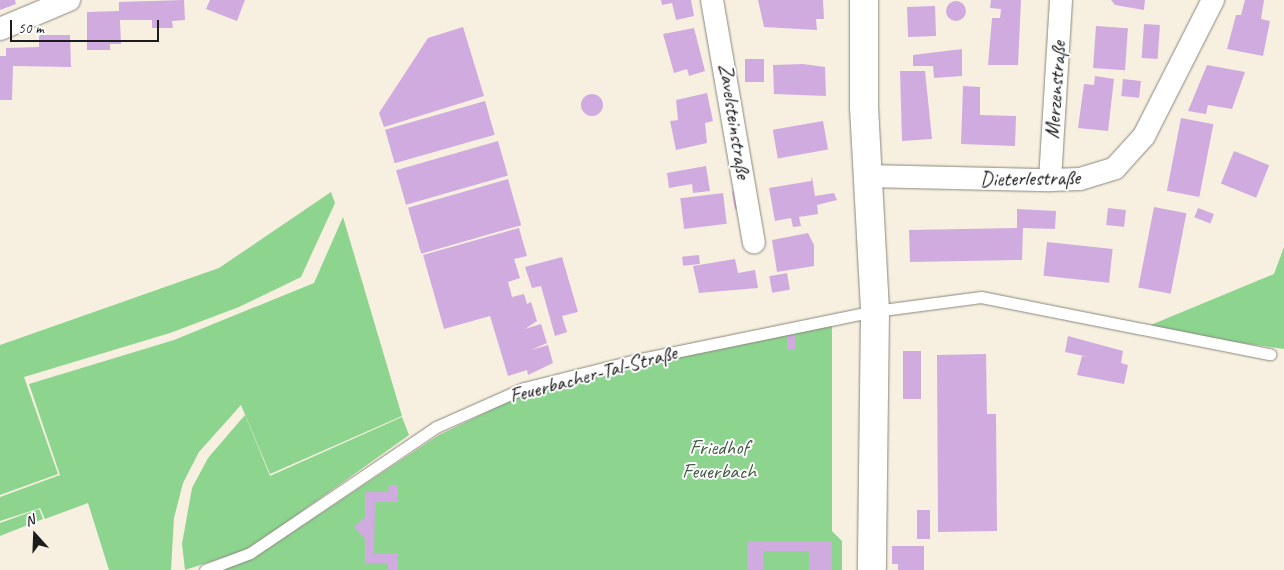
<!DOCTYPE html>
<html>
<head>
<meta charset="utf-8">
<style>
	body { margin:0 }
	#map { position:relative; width:1284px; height:570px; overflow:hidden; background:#f7f0e0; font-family:Caveat,sans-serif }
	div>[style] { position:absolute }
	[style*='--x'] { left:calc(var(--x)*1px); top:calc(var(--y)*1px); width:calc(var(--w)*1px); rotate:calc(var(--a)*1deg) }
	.green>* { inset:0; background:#8dd48f }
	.building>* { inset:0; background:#d0abe0; transform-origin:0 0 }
	.round { border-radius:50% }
	.roads { filter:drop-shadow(0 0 1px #8a867e) drop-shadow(0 0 1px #8a867e) }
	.service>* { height:11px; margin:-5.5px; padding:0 5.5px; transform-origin:5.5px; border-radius:5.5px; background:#fff }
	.minor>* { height:22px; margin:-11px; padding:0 11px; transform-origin:11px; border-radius:11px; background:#fff }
	.secondary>* { height:28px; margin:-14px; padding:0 14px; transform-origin:14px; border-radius:14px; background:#fff }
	span { translate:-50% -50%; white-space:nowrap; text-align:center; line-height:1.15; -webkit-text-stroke:4px #fff; paint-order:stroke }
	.street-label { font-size:21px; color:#1c1c1c }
	.park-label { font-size:21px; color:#445c44 }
	.north { position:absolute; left:10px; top:510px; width:50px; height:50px; -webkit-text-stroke:4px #fff; paint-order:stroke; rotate:340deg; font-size:14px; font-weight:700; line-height:20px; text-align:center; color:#1c1c1c }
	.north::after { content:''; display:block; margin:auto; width:18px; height:22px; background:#1c1c1c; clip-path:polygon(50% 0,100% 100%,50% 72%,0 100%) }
	.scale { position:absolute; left:10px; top:20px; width:149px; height:22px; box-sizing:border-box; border:2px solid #1c1c1c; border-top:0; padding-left:6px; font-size:15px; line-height:18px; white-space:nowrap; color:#1c1c1c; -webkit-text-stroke:4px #fff; paint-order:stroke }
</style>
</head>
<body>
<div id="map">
	<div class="green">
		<i style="clip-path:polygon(331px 192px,335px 203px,301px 277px,239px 307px,170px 333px,24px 377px,58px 474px,0 495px,0 345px,219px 268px)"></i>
		<i style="clip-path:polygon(343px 217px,402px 416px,270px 474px,241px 405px,199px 452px,183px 483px,174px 518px,171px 570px,109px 570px,88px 503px,45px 519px,40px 508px,0 521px,0 497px,60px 475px,29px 384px,174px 340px,314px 283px)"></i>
		<i style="clip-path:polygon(1284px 247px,1284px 349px,1141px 329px,1274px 274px)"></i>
		<i style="clip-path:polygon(832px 325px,832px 531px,842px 541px,842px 570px,222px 570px,252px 559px,439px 435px,552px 381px)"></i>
		<i style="clip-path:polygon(245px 415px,270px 476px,402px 417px,409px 435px,249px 549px,185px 570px,182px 544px,192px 488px,208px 458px)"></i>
		<i style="clip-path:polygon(39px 509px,43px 519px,0 536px,0 523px)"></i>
	</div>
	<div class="building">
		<i style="clip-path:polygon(0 0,15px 0,16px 4px,0 10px)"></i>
		<i style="clip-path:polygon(184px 0,185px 20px,172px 21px,173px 28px,152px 28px,152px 20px,120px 20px,121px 44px,110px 44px,110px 50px,87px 50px,87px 12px,119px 11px,119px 2px)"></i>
		<i style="clip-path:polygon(210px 0,245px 0,237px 21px,206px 9px)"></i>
		<i style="clip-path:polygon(661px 0,691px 0,694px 16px,676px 20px,672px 3px,662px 5px)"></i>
		<i style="clip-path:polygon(758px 0,823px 0,824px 19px,816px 19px,817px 30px,764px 27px)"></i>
		<i style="clip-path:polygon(991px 0,1021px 0,1018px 65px,988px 65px,992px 18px,1000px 18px,1001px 9px,990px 8px)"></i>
		<i style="clip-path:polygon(1111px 0,1145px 0,1144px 10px,1115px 5px)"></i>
		<i style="clip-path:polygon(1245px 0,1264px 0,1261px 19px,1270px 21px,1263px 56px,1227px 49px,1236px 15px,1241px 15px)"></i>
		<i class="round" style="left:946px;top:1px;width:20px;height:20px"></i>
		<i style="left:935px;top:6px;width:30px;height:28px;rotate:88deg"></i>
		<i style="left:1144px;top:24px;width:16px;height:34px;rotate:4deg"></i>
		<i style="left:1096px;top:26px;width:32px;height:42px;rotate:4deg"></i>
		<i style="clip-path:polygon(463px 27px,484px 96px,384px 127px,379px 113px,428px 38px)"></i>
		<i style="clip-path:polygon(694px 28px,705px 71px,689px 76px,687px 69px,674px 73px,663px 34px)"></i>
		<i style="clip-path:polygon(39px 35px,70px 35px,71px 67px,13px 66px,12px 100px,0 100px,0 56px,6px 56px,6px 48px,39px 47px)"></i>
		<i style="clip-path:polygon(962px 49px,962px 76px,934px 78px,933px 66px,913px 66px,913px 55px)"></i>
		<i style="left:745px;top:59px;width:19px;height:23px"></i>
		<i style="clip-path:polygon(803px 64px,825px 67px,826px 96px,774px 94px,773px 65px)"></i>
		<i style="clip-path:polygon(1207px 65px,1245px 72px,1232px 109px,1208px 105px,1206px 114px,1188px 111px)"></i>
		<i style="clip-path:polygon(900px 71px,925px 71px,932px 139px,902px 141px)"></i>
		<i style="clip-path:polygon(1095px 76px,1114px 79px,1108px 131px,1078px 128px,1084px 84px,1094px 85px)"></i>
		<i style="left:1123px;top:79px;width:18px;height:17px;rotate:6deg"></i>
		<i style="clip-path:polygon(963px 86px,980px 87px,980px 115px,1016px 116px,1015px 146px,961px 144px)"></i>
		<i style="clip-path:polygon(707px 93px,713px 121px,705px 123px,707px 143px,676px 150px,670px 121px,678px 120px,676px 100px)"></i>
		<i class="round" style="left:581px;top:94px;width:22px;height:22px"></i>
		<i style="left:485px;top:101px;width:35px;height:104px;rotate:74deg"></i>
		<i style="left:1181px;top:118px;width:33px;height:74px;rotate:11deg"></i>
		<i style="left:823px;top:121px;width:29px;height:51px;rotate:80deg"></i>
		<i style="left:498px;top:141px;width:36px;height:106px;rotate:74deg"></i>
		<i style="left:1234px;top:151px;width:38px;height:35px;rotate:22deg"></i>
		<i style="clip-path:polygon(706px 166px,710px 191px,693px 193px,692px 184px,669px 188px,667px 173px)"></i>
		<i style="clip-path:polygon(812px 177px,815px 196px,834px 193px,837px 200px,817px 205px,818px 214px,799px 217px,801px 226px,793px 227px,791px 218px,775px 221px,769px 188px,811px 181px)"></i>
		<i style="left:508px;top:179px;width:48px;height:104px;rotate:74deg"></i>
		<i style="left:741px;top:190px;width:18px;height:9px;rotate:81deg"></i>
		<i style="left:723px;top:193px;width:31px;height:43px;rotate:83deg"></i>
		<i style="left:1154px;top:207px;width:33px;height:82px;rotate:11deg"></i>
		<i style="left:1108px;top:208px;width:18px;height:17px;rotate:6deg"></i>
		<i style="left:1198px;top:208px;width:17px;height:10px;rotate:21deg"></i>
		<i style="clip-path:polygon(1017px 209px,1056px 211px,1055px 229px,1023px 228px,1022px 260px,910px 262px,909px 230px,1017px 228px)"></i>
		<i style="clip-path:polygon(519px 228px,527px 256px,514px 259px,520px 278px,508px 282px,512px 297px,524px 294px,527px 304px,531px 302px,537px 321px,525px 329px,541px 324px,547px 343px,531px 350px,548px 345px,553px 363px,528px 375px,527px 370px,508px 376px,490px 316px,444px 329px,423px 255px)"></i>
		<i style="clip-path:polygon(808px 233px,814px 245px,814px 266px,777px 272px,772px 240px)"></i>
		<i style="left:1047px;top:242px;width:66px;height:34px;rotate:6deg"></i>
		<i style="left:699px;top:255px;width:9px;height:17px;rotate:84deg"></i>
		<i style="clip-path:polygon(562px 257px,578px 312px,562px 316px,567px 332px,555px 336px,541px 286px,532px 288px,525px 267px)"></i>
		<i style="clip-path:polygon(735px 259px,738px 273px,755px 270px,758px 288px,699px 293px,693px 266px)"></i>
		<i style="left:787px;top:273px;width:17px;height:18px;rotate:80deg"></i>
		<i style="left:787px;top:336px;width:8px;height:14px"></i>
		<i style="clip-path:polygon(1068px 336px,1123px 351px,1121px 363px,1128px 365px,1124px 384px,1077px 375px,1082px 356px,1089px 357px,1065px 352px)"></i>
		<i style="left:903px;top:351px;width:18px;height:48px"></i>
		<i style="clip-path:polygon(986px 354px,987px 414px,996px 414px,997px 531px,938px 532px,937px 355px)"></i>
		<i style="clip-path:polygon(388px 485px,398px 485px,398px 502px,375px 502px,374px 554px,398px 554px,398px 570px,388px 570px,388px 563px,365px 563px,365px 539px,354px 527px,365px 517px,365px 492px,389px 492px)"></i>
		<i style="left:917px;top:510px;width:13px;height:29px"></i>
		<i style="clip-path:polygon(747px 541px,832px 541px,832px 570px,809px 570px,809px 551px,763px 551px,763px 570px,747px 570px)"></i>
		<i style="clip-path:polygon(892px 546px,924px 546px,924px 570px,898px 570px,898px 564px,892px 564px)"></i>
	</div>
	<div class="roads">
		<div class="service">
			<i style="--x:205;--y:570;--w:48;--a:-20.7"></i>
			<i style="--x:250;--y:553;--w:225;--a:-34.1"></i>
			<i style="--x:436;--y:427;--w:96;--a:-23.9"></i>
			<i style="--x:524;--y:388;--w:115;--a:-14"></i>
			<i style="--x:636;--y:360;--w:244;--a:-11.6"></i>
			<i style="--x:875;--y:311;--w:107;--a:-7.5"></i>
			<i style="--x:981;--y:297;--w:295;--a:11.2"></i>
		</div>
		<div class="minor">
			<i style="--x:712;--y:0;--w:246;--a:80.2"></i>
			<i style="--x:0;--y:29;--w:75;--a:-22.8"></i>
			<i style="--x:867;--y:176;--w:183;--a:1.3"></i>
			<i style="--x:1050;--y:180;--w:30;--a:-2"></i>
			<i style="--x:1080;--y:179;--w:37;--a:-17"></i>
			<i style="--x:1115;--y:168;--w:43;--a:-47.8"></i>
			<i style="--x:1144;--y:136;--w:153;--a:-63.1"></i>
			<i style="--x:1050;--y:180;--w:180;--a:-86.5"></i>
		</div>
		<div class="secondary">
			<i style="--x:864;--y:0;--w:107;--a:90"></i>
			<i style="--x:864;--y:107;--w:204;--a:86.9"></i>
			<i style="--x:875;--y:311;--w:259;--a:90.7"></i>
		</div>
	</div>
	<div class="street-label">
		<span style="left:1055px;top:90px;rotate:-86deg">Merzenstraße</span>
		<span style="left:735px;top:121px;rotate:81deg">Zavelsteinstraße</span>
		<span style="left:1030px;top:178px;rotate:-1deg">Dieterlestraße</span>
		<span style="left:593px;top:374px;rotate:-15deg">Feuerbacher-Tal-Straße</span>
	</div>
	<div class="park-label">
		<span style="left:719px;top:459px">Friedhof<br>Feuerbach</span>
	</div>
	<div class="north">N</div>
	<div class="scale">50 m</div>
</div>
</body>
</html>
